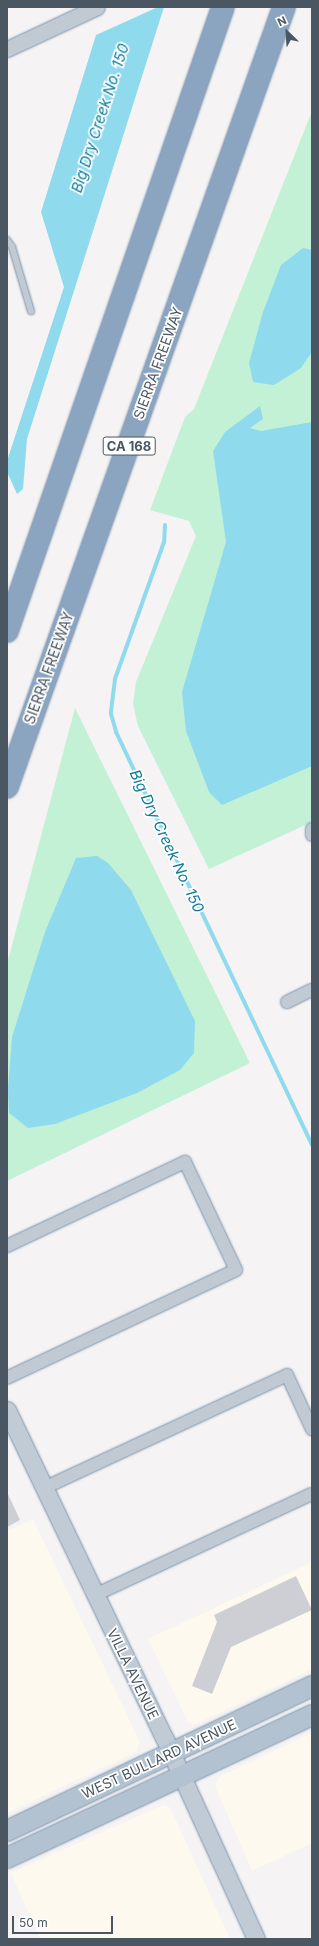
<!DOCTYPE html>
<html>
<head>
<meta charset="utf-8">
<style>
	body { margin:0 }
	#map { position:relative; width:319px; height:1946px; overflow:hidden; background:#f5f3f3; font-family:Inter,sans-serif }
	div>[style] { position:absolute }
	[style*='--x'] { left:calc(var(--x)*1px); top:calc(var(--y)*1px); width:calc(var(--w)*1px); rotate:calc(var(--a)*1deg) }
	.commercial>* { inset:0; background:#fdf9ef }
	.green>* { inset:0; background:#c3f1d5 }
	.water>* { inset:0; background:#90daee }
	.stream>* { height:4px; margin:-2px; padding:0 2px; transform-origin:2px; border-radius:2px; background:#90daee }
	.building>* { inset:0; background:#cdcfd5 }
	.roads { filter:drop-shadow(0 0 1px #7690ad) drop-shadow(0 0 1px #7690ad) }
	.service>* { height:6px; margin:-3px; padding:0 3px; transform-origin:3px; border-radius:3px; background:#c1cad2 }
	.minor>* { height:12px; margin:-6px; padding:0 6px; transform-origin:6px; border-radius:6px; background:#c1cad2 }
	.tertiary>* { height:15px; margin:-7.5px; padding:0 7.5px; transform-origin:7.5px; border-radius:7.5px; background:#c1cad2 }
	.secondary>* { height:17px; margin:-8.5px; padding:0 8.5px; transform-origin:8.5px; border-radius:8.5px; background:#c1cbd6 }
	.primary>* { height:20px; margin:-10px; padding:0 10px; transform-origin:10px; border-radius:10px; background:#b3c2d1 }
	.motorway>* { height:22px; margin:-11px; padding:0 11px; transform-origin:11px; border-radius:11px; background:#8ba5c1 }
	span { translate:-50% -50%; white-space:nowrap; text-align:center; line-height:1.15; -webkit-text-stroke:3.5px #fff; paint-order:stroke }
	.shield-label span { padding:1px 3px; background:#fff; border:1px solid; border-radius:3px; -webkit-text-stroke-width:0 }
	.shield-label { font-size:13px; color:#4a5661; font-weight:700 }
	.street-label { font-size:14px; color:#4a5661 }
	.water-label { font-size:15px; color:#0c7c9b; font-style:italic }
	.frame { position:absolute; inset:0; border:8px solid #4a5661; pointer-events:none }
	.north { position:absolute; left:267px; top:12px; width:40px; height:40px; -webkit-text-stroke:3px #fff; paint-order:stroke; rotate:335deg; font-size:11px; font-weight:700; line-height:16px; text-align:center; color:#4a5661 }
	.north::after { content:''; display:block; margin:auto; width:14px; height:18px; background:#4a5661; clip-path:polygon(50% 0,100% 100%,50% 72%,0 100%) }
	.scale { position:absolute; left:12px; top:1916px; width:101px; height:18px; box-sizing:border-box; border:2px solid #4a5661; border-top:0; padding-left:5px; font-size:12px; line-height:14px; white-space:nowrap; color:#4a5661; -webkit-text-stroke:3px #fff; paint-order:stroke }
</style>
</head>
<body>
<div id="map">
	<div class="commercial">
		<i style="clip-path:polygon(33px 1519px,140px 1742px,136px 1752px,7px 1813px,7px 1531px)"></i>
		<i style="clip-path:polygon(312px 1562px,312px 1669px,194px 1725px,188px 1722px,148px 1639px)"></i>
		<i style="clip-path:polygon(312px 1733px,312px 1843px,252px 1871px,215px 1786px,219px 1777px)"></i>
		<i style="clip-path:polygon(163px 1805px,170px 1807px,230px 1939px,40px 1939px,11px 1873px)"></i>
	</div>
	<div class="green">
		<i style="clip-path:polygon(312px 111px,312px 822px,209px 869px,138px 726px,133px 704px,136px 682px,196px 536px,189px 521px,150px 510px,185px 417px,194px 409px)"></i>
		<i style="clip-path:polygon(75px 708px,250px 1063px,7px 1181px,7px 964px)"></i>
	</div>
	<div class="water">
		<i style="clip-path:polygon(158px 7px,164px 7px,27px 439px,23px 489px,17px 494px,7px 472px,7px 461px,64px 287px,41px 212px,96px 35px)"></i>
		<i style="clip-path:polygon(303px 248px,312px 250px,312px 352px,301px 368px,274px 385px,253px 382px,249px 363px,263px 312px,281px 265px)"></i>
		<i style="clip-path:polygon(260px 406px,263px 419px,250px 428px,261px 431px,312px 422px,312px 766px,222px 805px,209px 792px,186px 731px,182px 692px,226px 542px,213px 451px,225px 432px)"></i>
		<i style="clip-path:polygon(97px 856px,108px 863px,131px 890px,195px 1021px,194px 1053px,180px 1070px,137px 1093px,55px 1124px,28px 1128px,9px 1113px,8px 1090px,12px 1037px,45px 932px,76px 858px)"></i>
	</div>
	<div class="stream">
		<i style="--x:165;--y:525;--w:17;--a:93"></i>
		<i style="--x:164;--y:542;--w:145;--a:109.7"></i>
		<i style="--x:115;--y:679;--w:35;--a:97"></i>
		<i style="--x:111;--y:714;--w:19;--a:74"></i>
		<i style="--x:116;--y:732;--w:457;--a:64.6"></i>
	</div>
	<div class="building">
		<i style="clip-path:polygon(7px 1492px,20px 1520px,7px 1527px)"></i>
		<i style="clip-path:polygon(296px 1576px,312px 1610px,231px 1647px,212px 1694px,192px 1686px,217px 1622px,214px 1615px)"></i>
	</div>
	<div class="roads">
		<div class="service">
			<i style="--x:7;--y:240;--w:9;--a:54"></i>
			<i style="--x:12;--y:247;--w:67;--a:73.5"></i>
		</div>
		<div class="minor">
			<i style="--x:312;--y:829;--w:6;--a:90"></i>
			<i style="--x:287;--y:1002;--w:28;--a:-26"></i>
			<i style="--x:7;--y:1246;--w:197;--a:-25.3"></i>
			<i style="--x:185;--y:1162;--w:119;--a:64.7"></i>
			<i style="--x:236;--y:1270;--w:253;--a:154.8"></i>
			<i style="--x:44;--y:1488;--w:268;--a:-24.9"></i>
			<i style="--x:287;--y:1375;--w:60;--a:65.2"></i>
			<i style="--x:95;--y:1595;--w:239;--a:-25"></i>
		</div>
		<div class="tertiary">
			<i style="--x:7;--y:49;--w:99;--a:-25"></i>
		</div>
		<div class="secondary">
			<i style="--x:7;--y:1410;--w:363;--a:64.4"></i>
			<i style="--x:164;--y:1737;--w:222;--a:65.5"></i>
		</div>
		<div class="primary">
			<i style="--x:7;--y:1831;--w:338;--a:-25.4"></i>
			<i style="--x:7;--y:1858;--w:337;--a:-25.1"></i>
		</div>
		<div class="motorway">
			<i style="--x:7;--y:631;--w:660;--a:-70.91"></i>
			<i style="--x:7;--y:787;--w:828;--a:-70.45"></i>
		</div>
	</div>
	<div class="shield-label">
		<span style="left:129px;top:446px">CA 168</span>
	</div>
	<div class="street-label">
		<span style="left:158px;top:363px;rotate:-70deg">SIERRA FREEWAY</span>
		<span style="left:49px;top:668px;rotate:-70deg">SIERRA FREEWAY</span>
		<span style="left:133px;top:1674px;rotate:64deg">VILLA AVENUE</span>
		<span style="left:159px;top:1759px;rotate:-25deg">WEST BULLARD AVENUE</span>
	</div>
	<div class="water-label">
		<span style="left:100px;top:118px;rotate:-72deg">Big Dry Creek No. 150</span>
		<span style="left:167px;top:841px;rotate:65deg">Big Dry Creek No. 150</span>
	</div>
	<div class="frame"></div>
	<div class="north">N</div>
	<div class="scale">50 m</div>
</div>
</body>
</html>
